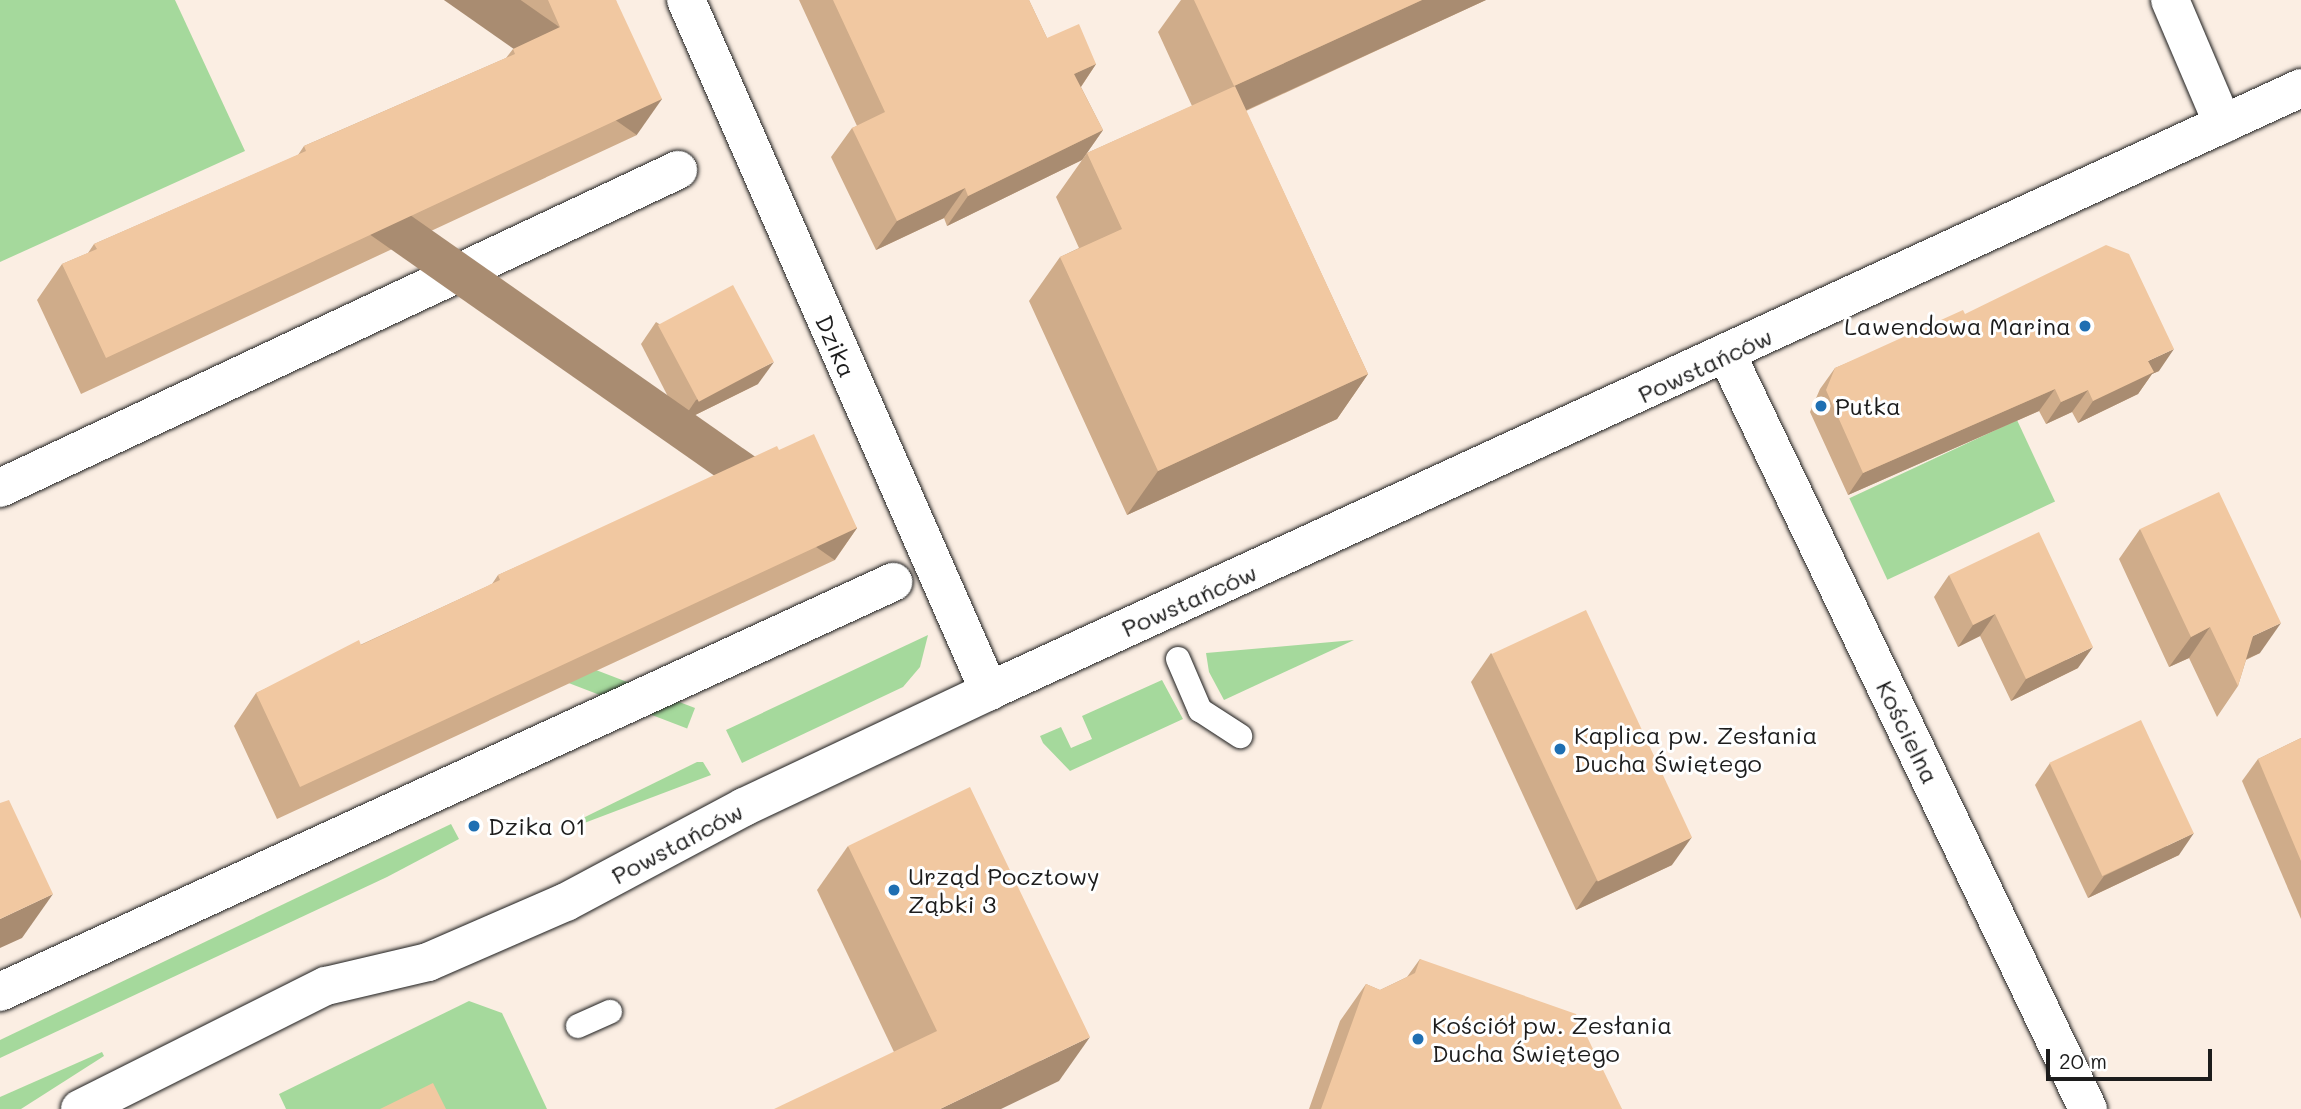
<!DOCTYPE html>
<html>
<head>
<meta charset="utf-8">
<style>
	body { margin:0 }
	#map { position:relative; width:2301px; height:1109px; overflow:hidden; background:#fbeee3; font-family:Mali,sans-serif }
	div>[style] { position:absolute }
	[style*='--x'] { left:calc(var(--x)*1px); top:calc(var(--y)*1px); width:calc(var(--w)*1px); rotate:calc(var(--a)*1deg) }
	.green>* { inset:0; background:#a5d99c; transform-origin:0 0 }
	.roads { filter:drop-shadow(0 0 2px #1c1c1c) drop-shadow(0 0 2px #1c1c1c) }
	.service>* { height:24px; margin:-12px; padding:0 12px; transform-origin:12px; border-radius:12px; background:#fff }
	.minor>* { height:38px; margin:-19px; padding:0 19px; transform-origin:19px; border-radius:19px; background:#fff }
	.tertiary>* { height:38px; margin:-19px; padding:0 19px; transform-origin:19px; border-radius:19px; background:#fff }
	.wall>* { inset:0; background:#cfac8a }
	.shaded-wall>* { inset:0; background:#a98c71; transform-origin:0 0 }
	.building>* { inset:0; background:#f1c8a1; transform-origin:0 0 }
	.dots>* { width:19px; height:19px; translate:-50% -50%; box-sizing:border-box; border:4px solid #fff; border-radius:50% }
	span { translate:-50% -50%; white-space:nowrap; text-align:center; line-height:1.15; -webkit-text-stroke:6px #fff; paint-order:stroke }
	.poi-label { font-size:24px; color:#1c1c1c }
	.right { translate:-100% -50%; text-align:right }
	.left { translate:0 -50%; text-align:left }
	.street-label { font-size:24px; color:#1c1c1c }
	.scale { position:absolute; left:2046px; top:1049px; width:166px; height:32px; box-sizing:border-box; border:4px solid #1c1c1c; border-top:0; padding-left:9px; font-size:21px; line-height:24px; white-space:nowrap; color:#1c1c1c; -webkit-text-stroke:5px #fff; paint-order:stroke }
</style>
</head>
<body>
<div id="map">
	<div class="green">
		<i style="clip-path:polygon(0 0,175px 0,245px 151px,0 262px)"></i>
		<i style="left:2017px;top:420px;width:90px;height:185px;rotate:65deg"></i>
		<i style="clip-path:polygon(928px 635px,920px 667px,903px 687px,742px 763px,726px 730px)"></i>
		<i style="clip-path:polygon(1354px 640px,1224px 700px,1209px 672px,1206px 653px)"></i>
		<i style="clip-path:polygon(1162px 680px,1183px 719px,1070px 771px,1043px 743px,1040px 736px,1061px 727px,1071px 748px,1092px 739px,1082px 716px)"></i>
		<i style="left:695px;top:708px;width:22px;height:234px;rotate:111deg"></i>
		<i style="clip-path:polygon(697px 762px,703px 762px,711px 775px,579px 825px,585px 817px)"></i>
		<i style="clip-path:polygon(451px 824px,459px 839px,387px 877px,0 1058px,0 1040px)"></i>
		<i style="clip-path:polygon(469px 1001px,502px 1013px,547px 1109px,286px 1109px,279px 1094px)"></i>
		<i style="clip-path:polygon(102px 1052px,104px 1056px,21px 1109px,0 1109px,0 1097px)"></i>
	</div>
	<div class="roads">
		<div class="service">
			<i style="--x:1178;--y:659;--w:56;--a:66.7"></i>
			<i style="--x:1200;--y:710;--w:48;--a:33"></i>
			<i style="--x:578;--y:1026;--w:35;--a:-24"></i>
		</div>
		<div class="minor">
			<i style="--x:686;--y:0;--w:755;--a:66.32"></i>
			<i style="--x:2170;--y:0;--w:135;--a:66.9"></i>
			<i style="--x:1727;--y:355;--w:836;--a:64.42"></i>
			<i style="--x:0;--y:488;--w:749;--a:-25.13"></i>
			<i style="--x:0;--y:992;--w:983;--a:-24.66"></i>
		</div>
		<div class="tertiary">
			<i style="--x:80;--y:1109;--w:275;--a:-26.6"></i>
			<i style="--x:326;--y:986;--w:105;--a:-13.2"></i>
			<i style="--x:428;--y:962;--w:150;--a:-23.5"></i>
			<i style="--x:566;--y:902;--w:202;--a:-28.1"></i>
			<i style="--x:744;--y:807;--w:271;--a:-25.3"></i>
			<i style="--x:989;--y:691;--w:1444;--a:-24.68"></i>
		</div>
	</div>
	<div class="wall">
		<i style="clip-path:polygon(508px 0,616px 0,637px 135px,81px 394px,37px 300px,62px 264px,88px 253px,94px 244px,298px 155px,304px 146px,506px 58px,513px 49px,526px 43px)"></i>
		<i style="clip-path:polygon(799px 0,1029px 0,1047px 38px,1096px 64px,1081px 87px,1103px 130px,1082px 160px,947px 226px,944px 218px,876px 250px,831px 157px,852px 128px,857px 126px)"></i>
		<i style="clip-path:polygon(1181px 0,1486px 0,1246px 111px,1368px 374px,1337px 419px,1127px 515px,1029px 301px,1060px 257px,1079px 248px,1056px 197px,1087px 153px,1192px 106px,1158px 32px)"></i>
		<i style="clip-path:polygon(1965px 314px,2159px 371px,2152px 374px,2138px 394px,2078px 423px,2072px 412px,2046px 424px,2039px 411px,1848px 495px,1810px 412px,1820px 389px,1835px 368px)"></i>
		<i style="clip-path:polygon(656px 322px,758px 384px,681px 422px,641px 344px)"></i>
		<i style="clip-path:polygon(779px 450px,857px 528px,835px 560px,277px 819px,234px 726px,256px 693px,492px 584px,498px 575px)"></i>
		<i style="clip-path:polygon(2140px 529px,2260px 653px,2246px 660px,2238px 686px,2217px 717px,2189px 658px,2169px 667px,2119px 559px)"></i>
		<i style="clip-path:polygon(1949px 575px,2078px 668px,2011px 701px,1980px 636px,1958px 647px,1934px 597px)"></i>
		<i style="clip-path:polygon(1491px 653px,1672px 865px,1576px 910px,1471px 682px)"></i>
		<i style="clip-path:polygon(2301px 738px,2301px 919px,2242px 781px,2258px 759px)"></i>
		<i style="clip-path:polygon(2050px 763px,2179px 855px,2088px 898px,2035px 785px)"></i>
		<i style="clip-path:polygon(848px 846px,1059px 1081px,894px 1052px,817px 890px)"></i>
		<i style="clip-path:polygon(1420px 959px,1622px 1109px,1309px 1109px,1340px 1021px,1366px 984px,1380px 990px,1407px 977px)"></i>
	</div>
	<div class="shaded-wall">
		<i style="clip-path:polygon(1422px 0,1486px 0,1203px 130px,1234px 86px)"></i>
		<i style="clip-path:polygon(1096px 64px,1076px 94px,1074px 74px)"></i>
		<i style="left:662px;top:99px;width:44px;height:613px;rotate:125deg"></i>
		<i style="clip-path:polygon(1103px 130px,1082px 160px,947px 226px,968px 196px)"></i>
		<i style="clip-path:polygon(965px 188px,944px 218px,876px 250px,897px 221px)"></i>
		<i style="clip-path:polygon(2174px 349px,2159px 371px,2152px 374px,2138px 394px,2078px 423px,2093px 401px,2148px 361px)"></i>
		<i style="clip-path:polygon(774px 362px,758px 384px,681px 422px,696px 400px)"></i>
		<i style="clip-path:polygon(1368px 374px,1337px 419px,1127px 515px,1158px 471px)"></i>
		<i style="clip-path:polygon(2055px 389px,2039px 411px,1848px 495px,1863px 473px)"></i>
		<i style="clip-path:polygon(2088px 390px,2072px 412px,2046px 424px,2061px 402px)"></i>
		<i style="left:857px;top:528px;width:39px;height:614px;rotate:125deg"></i>
		<i style="clip-path:polygon(1995px 614px,1980px 636px,1958px 647px,1973px 625px)"></i>
		<i style="clip-path:polygon(2281px 623px,2260px 653px,2231px 666px,2253px 636px)"></i>
		<i style="clip-path:polygon(2210px 627px,2189px 658px,2169px 667px,2191px 637px)"></i>
		<i style="clip-path:polygon(2093px 647px,2078px 668px,2011px 701px,2026px 679px)"></i>
		<i style="clip-path:polygon(2194px 833px,2179px 855px,2088px 898px,2104px 876px)"></i>
		<i style="clip-path:polygon(1692px 837px,1672px 865px,1576px 910px,1596px 881px)"></i>
		<i style="clip-path:polygon(53px 894px,22px 938px,0 948px,0 919px)"></i>
		<i style="clip-path:polygon(1090px 1037px,1059px 1081px,1001px 1109px,940px 1109px)"></i>
	</div>
	<div class="building">
		<i style="clip-path:polygon(548px 0,616px 0,662px 99px,106px 358px,62px 264px,97px 249px,94px 244px,306px 151px,304px 146px,515px 54px,513px 49px,560px 27px)"></i>
		<i style="clip-path:polygon(833px 0,1029px 0,1047px 38px,1079px 24px,1096px 64px,1074px 74px,1103px 130px,968px 196px,965px 188px,897px 221px,852px 128px,885px 112px)"></i>
		<i style="clip-path:polygon(1194px 0,1422px 0,1234px 86px)"></i>
		<i style="clip-path:polygon(1235px 86px,1368px 374px,1158px 471px,1060px 257px,1122px 229px,1087px 153px)"></i>
		<i style="clip-path:polygon(2106px 245px,2129px 254px,2174px 349px,2148px 361px,2154px 372px,2093px 401px,2088px 390px,2061px 402px,2055px 389px,1863px 473px,1826px 390px,1835px 368px,1963px 310px,1965px 314px)"></i>
		<i style="left:733px;top:285px;width:87px;height:85px;rotate:62deg"></i>
		<i style="clip-path:polygon(814px 434px,857px 528px,300px 787px,256px 693px,359px 640px,361px 645px,500px 580px,498px 575px,777px 446px,779px 450px)"></i>
		<i style="clip-path:polygon(2219px 492px,2281px 623px,2253px 636px,2238px 686px,2210px 627px,2191px 637px,2140px 529px)"></i>
		<i style="clip-path:polygon(2039px 532px,2093px 647px,2026px 679px,1995px 614px,1973px 625px,1949px 575px)"></i>
		<i style="left:1586px;top:610px;width:251px;height:104px;rotate:65deg"></i>
		<i style="left:2141px;top:720px;width:125px;height:101px;rotate:65deg"></i>
		<i style="clip-path:polygon(2301px 738px,2301px 861px,2258px 759px)"></i>
		<i style="clip-path:polygon(970px 787px,1090px 1037px,940px 1109px,774px 1109px,937px 1031px,848px 846px)"></i>
		<i style="clip-path:polygon(9px 800px,53px 894px,0 919px,0 803px)"></i>
		<i style="clip-path:polygon(1420px 959px,1576px 1014px,1622px 1109px,1321px 1109px,1366px 984px,1380px 990px,1399px 981px,1415px 973px)"></i>
		<i style="clip-path:polygon(433px 1083px,446px 1109px,380px 1109px)"></i>
	</div>
	<div class="dots">
		<i style="left:2085px;top:326px;background:#1f6fb2"></i>
		<i style="left:1821px;top:406px;background:#1f6fb2"></i>
		<i style="left:1560px;top:749px;background:#1f6fb2"></i>
		<i style="left:474px;top:826px;background:#1f6fb2"></i>
		<i style="left:894px;top:890px;background:#1f6fb2"></i>
		<i style="left:1418px;top:1039px;background:#1f6fb2"></i>
	</div>
	<div class="poi-label">
		<span class="right" style="left:2071px;top:326px">Lawendowa Marina</span>
		<span class="left" style="left:1835px;top:406px">Putka</span>
		<span class="left" style="left:1574px;top:749px">Kaplica pw. Zesłania<br>Ducha Świętego</span>
		<span class="left" style="left:488px;top:826px">Dzika 01</span>
		<span class="left" style="left:908px;top:890px">Urząd Pocztowy<br>Ząbki 3</span>
		<span class="left" style="left:1432px;top:1039px">Kościół pw. Zesłania<br>Ducha Świętego</span>
	</div>
	<div class="street-label">
		<span style="left:836px;top:346px;rotate:66deg">Dzika</span>
		<span style="left:1705px;top:365px;rotate:-25deg">Powstańców</span>
		<span style="left:1189px;top:600px;rotate:-24deg">Powstańców</span>
		<span style="left:1908px;top:732px;rotate:64deg">Kościelna</span>
		<span style="left:677px;top:843px;rotate:-28deg">Powstańców</span>
	</div>
	<div class="scale">20 m</div>
</div>
</body>
</html>
